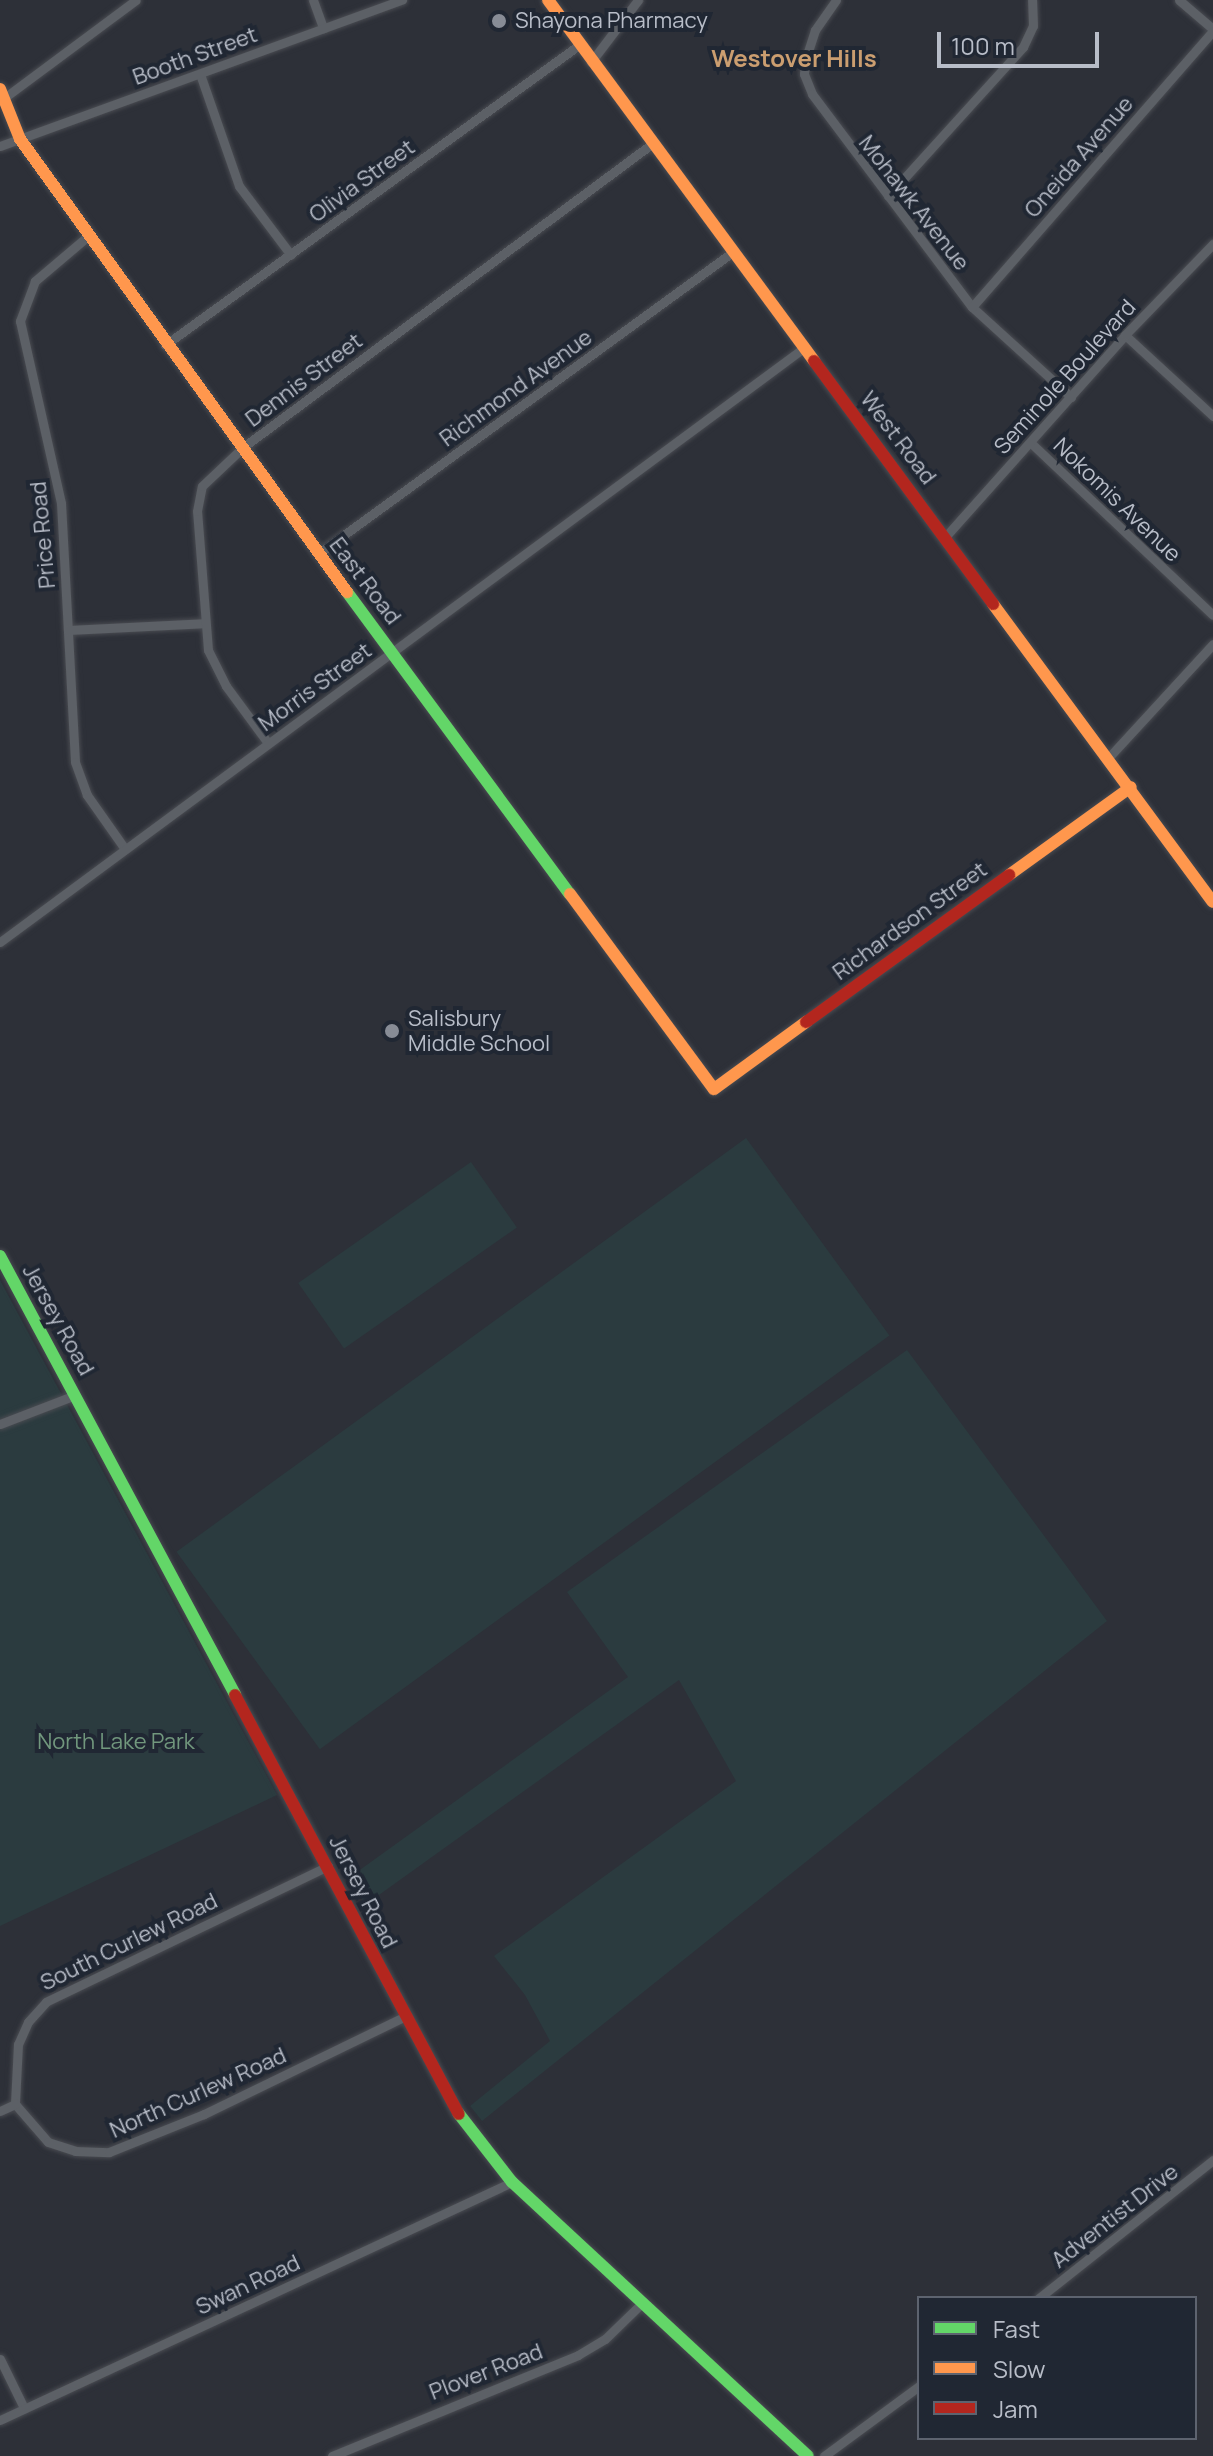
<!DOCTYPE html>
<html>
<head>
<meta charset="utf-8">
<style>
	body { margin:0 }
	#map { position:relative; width:1213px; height:2456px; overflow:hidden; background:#2d3038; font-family:Manrope,sans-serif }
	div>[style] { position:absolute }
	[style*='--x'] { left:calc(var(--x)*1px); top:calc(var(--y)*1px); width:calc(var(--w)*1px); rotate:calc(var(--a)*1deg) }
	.green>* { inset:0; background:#2b3b3f; transform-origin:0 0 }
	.roads { filter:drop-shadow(0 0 2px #494b51) drop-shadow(0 0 2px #494b51) }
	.street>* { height:9px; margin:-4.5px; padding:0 4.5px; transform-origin:4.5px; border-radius:4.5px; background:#5c6066 }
	.fast>* { height:12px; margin:-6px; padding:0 6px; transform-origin:6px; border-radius:6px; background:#63d668 }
	.slow>* { height:12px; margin:-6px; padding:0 6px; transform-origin:6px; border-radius:6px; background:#ff974d }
	.jam>* { height:12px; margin:-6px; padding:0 6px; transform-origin:6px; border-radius:6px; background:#b3261e }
	.dots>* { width:22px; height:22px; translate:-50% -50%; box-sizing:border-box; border:4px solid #202733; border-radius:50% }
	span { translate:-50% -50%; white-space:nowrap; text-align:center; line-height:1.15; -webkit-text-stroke:8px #202733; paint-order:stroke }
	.poi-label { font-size:22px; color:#b8bdc8 }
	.left { translate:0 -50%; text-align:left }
	.street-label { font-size:22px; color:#b8bdc8 }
	.park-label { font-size:22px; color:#71977d }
	.neighbourhood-label { font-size:24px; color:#cb9e70; font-weight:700 }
	.legend { position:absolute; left:917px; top:2296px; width:280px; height:144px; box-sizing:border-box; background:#202733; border:2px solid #5d636f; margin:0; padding:10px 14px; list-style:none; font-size:24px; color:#b8bdc8 }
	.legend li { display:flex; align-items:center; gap:16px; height:40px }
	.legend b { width:40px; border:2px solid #5d636f }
	.scale { position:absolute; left:937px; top:32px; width:162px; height:36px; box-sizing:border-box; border:4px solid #b8bdc8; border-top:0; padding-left:10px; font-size:24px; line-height:28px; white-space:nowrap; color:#b8bdc8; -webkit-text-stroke:6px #202733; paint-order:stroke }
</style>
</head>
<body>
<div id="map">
	<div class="green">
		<i style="left:746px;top:1138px;width:244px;height:704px;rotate:54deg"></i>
		<i style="left:471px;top:1162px;width:80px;height:211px;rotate:55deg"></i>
		<i style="clip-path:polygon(0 1280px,277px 1795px,0 1926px)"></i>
		<i style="clip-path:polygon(907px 1350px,1107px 1621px,482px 2121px,470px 2106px,550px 2041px,525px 1995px,494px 1956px,736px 1781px,679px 1680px,365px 1905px,350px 1877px,628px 1677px,567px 1592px)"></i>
	</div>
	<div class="roads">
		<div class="street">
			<i style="--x:313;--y:0;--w:30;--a:70"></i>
			<i style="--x:836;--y:0;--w:37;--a:125"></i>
			<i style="--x:815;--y:30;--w:28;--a:108"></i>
			<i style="--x:806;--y:57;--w:17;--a:97"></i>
			<i style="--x:804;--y:74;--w:22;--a:68"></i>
			<i style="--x:812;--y:94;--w:266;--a:53.1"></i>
			<i style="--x:972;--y:307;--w:134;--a:42.3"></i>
			<i style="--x:1179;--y:0;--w:45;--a:40.5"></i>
			<i style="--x:591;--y:62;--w:78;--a:-52.8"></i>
			<i style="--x:200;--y:74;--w:119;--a:70.8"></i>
			<i style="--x:239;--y:186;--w:86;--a:53"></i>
			<i style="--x:4;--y:98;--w:164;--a:-36.6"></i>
			<i style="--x:0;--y:146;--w:428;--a:-20"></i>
			<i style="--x:888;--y:196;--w:201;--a:-47.8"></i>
			<i style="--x:1023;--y:47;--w:23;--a:-65"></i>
			<i style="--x:1033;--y:26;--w:26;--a:-92"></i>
			<i style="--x:88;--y:236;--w:70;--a:139.7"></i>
			<i style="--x:35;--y:281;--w:43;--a:110.6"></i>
			<i style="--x:20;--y:321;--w:187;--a:77.3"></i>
			<i style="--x:61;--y:503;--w:259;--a:86.9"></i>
			<i style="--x:75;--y:762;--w:35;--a:70"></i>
			<i style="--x:87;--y:795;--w:66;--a:54.9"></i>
			<i style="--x:972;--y:307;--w:366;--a:-48.9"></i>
			<i style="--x:1125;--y:335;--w:120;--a:42.6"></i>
			<i style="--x:165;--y:345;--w:511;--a:-35.93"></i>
			<i style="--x:1031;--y:443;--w:250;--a:43.4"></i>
			<i style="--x:946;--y:536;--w:269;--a:-48.3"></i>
			<i style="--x:1125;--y:335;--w:127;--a:-46"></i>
			<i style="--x:319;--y:553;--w:513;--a:-36.04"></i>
			<i style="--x:68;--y:630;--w:136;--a:-2.9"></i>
			<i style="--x:268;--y:743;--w:71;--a:-126.4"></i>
			<i style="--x:226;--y:686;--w:40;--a:-116.6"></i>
			<i style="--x:208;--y:650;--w:139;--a:-94.5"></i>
			<i style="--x:197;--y:511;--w:25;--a:-79"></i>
			<i style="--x:202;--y:486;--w:55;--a:-43.5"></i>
			<i style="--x:242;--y:448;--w:512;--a:-36.58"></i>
			<i style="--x:1110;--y:756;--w:152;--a:-47.4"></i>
			<i style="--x:0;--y:942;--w:1001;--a:-36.47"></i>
			<i style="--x:0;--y:1424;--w:80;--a:-21.1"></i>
			<i style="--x:328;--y:1866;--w:313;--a:154.3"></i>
			<i style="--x:46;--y:2002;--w:27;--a:132"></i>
			<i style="--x:28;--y:2022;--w:24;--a:114"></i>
			<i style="--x:18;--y:2044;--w:60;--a:92.9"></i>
			<i style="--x:15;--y:2104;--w:50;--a:49"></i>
			<i style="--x:48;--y:2142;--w:28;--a:18"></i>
			<i style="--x:75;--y:2151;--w:34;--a:2"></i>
			<i style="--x:109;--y:2152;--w:102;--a:-21.8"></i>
			<i style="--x:204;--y:2114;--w:222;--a:-25.9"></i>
			<i style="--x:0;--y:2111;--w:17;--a:-25"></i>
			<i style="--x:1039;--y:2298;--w:222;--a:-38.4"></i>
			<i style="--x:0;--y:2359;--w:55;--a:63.9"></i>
			<i style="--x:0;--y:2420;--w:565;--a:-24.93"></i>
			<i style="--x:332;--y:2456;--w:266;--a:-22.3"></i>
			<i style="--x:578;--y:2355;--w:31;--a:-31"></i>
			<i style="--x:605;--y:2339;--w:50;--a:-44.2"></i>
			<i style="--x:824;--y:2456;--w:118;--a:-36.4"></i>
		</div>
		<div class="fast">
			<i style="--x:347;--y:592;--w:375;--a:53.6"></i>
			<i style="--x:0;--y:1256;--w:498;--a:61.8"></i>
			<i style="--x:459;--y:2114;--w:86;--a:52.1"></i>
			<i style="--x:512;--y:2182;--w:403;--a:42.8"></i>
		</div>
		<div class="slow">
			<i style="--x:548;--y:0;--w:448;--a:53.6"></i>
			<i style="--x:0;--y:89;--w:54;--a:68.2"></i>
			<i style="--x:20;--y:139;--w:559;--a:54.18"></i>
			<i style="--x:993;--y:604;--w:370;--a:53.6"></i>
			<i style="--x:1009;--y:875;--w:150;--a:-35.8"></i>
			<i style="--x:570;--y:894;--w:242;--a:53.6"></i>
			<i style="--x:714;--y:1089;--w:114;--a:-36.1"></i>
		</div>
		<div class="jam">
			<i style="--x:814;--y:361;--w:302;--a:53.6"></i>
			<i style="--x:806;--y:1022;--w:251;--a:-35.9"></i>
			<i style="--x:235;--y:1695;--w:475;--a:61.9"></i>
		</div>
	</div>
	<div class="dots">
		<i style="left:499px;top:21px;background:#878c96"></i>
		<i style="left:392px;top:1031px;background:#878c96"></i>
	</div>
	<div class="poi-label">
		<span class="left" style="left:515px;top:21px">Shayona Pharmacy</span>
		<span class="left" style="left:408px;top:1031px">Salisbury<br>Middle School</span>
	</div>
	<div class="street-label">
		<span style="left:195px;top:56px;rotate:-20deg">Booth Street</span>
		<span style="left:1079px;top:157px;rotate:-49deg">Oneida Avenue</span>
		<span style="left:362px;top:181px;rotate:-36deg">Olivia Street</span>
		<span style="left:914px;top:203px;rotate:52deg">Mohawk Avenue</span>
		<span style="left:1065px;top:377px;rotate:-48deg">Seminole Boulevard</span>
		<span style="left:304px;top:380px;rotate:-37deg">Dennis Street</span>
		<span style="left:516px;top:388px;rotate:-36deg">Richmond Avenue</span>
		<span style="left:898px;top:438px;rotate:53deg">West Road</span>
		<span style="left:1117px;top:500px;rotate:44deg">Nokomis Avenue</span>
		<span style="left:43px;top:535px;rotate:-95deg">Price Road</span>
		<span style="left:365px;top:581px;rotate:53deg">East Road</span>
		<span style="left:315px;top:687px;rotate:-36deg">Morris Street</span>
		<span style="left:910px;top:921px;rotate:-36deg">Richardson Street</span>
		<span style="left:58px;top:1320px;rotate:61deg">Jersey Road</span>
		<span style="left:363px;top:1892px;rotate:63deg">Jersey Road</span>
		<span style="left:129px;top:1942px;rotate:-26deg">South Curlew Road</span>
		<span style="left:198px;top:2093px;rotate:-24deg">North Curlew Road</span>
		<span style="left:1115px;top:2216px;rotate:-38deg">Adventist Drive</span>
		<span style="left:248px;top:2285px;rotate:-25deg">Swan Road</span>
		<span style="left:486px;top:2372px;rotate:-21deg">Plover Road</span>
	</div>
	<div class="park-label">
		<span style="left:116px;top:1742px">North Lake Park</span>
	</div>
	<div class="neighbourhood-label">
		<span style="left:794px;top:58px">Westover Hills</span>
	</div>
	<ul class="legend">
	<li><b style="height:10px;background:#63d668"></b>Fast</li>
	<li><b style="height:10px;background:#ff974d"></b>Slow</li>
	<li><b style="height:10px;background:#b3261e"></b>Jam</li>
	</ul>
	<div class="scale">100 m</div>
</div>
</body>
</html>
